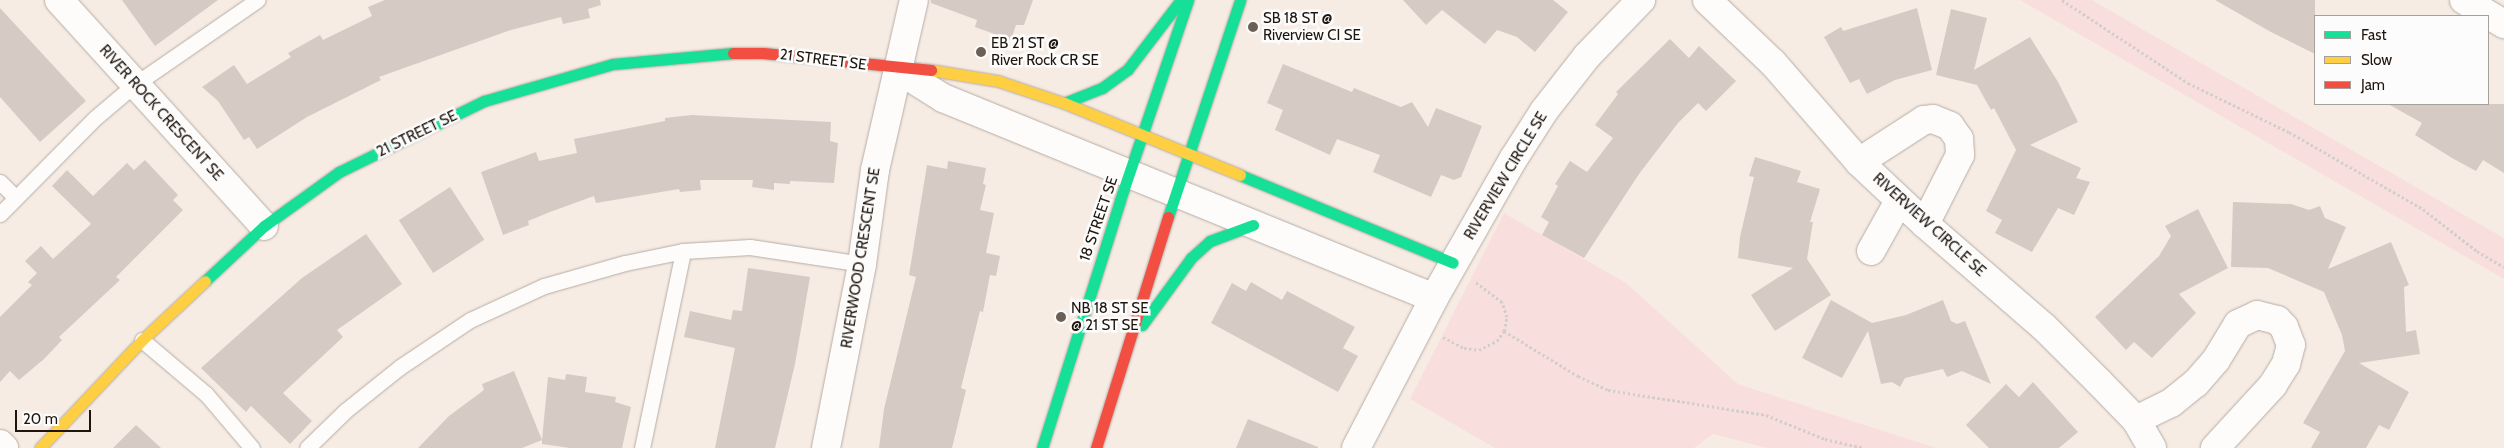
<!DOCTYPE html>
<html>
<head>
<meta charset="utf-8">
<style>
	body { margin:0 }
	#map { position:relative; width:2504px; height:448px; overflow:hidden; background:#f6ece4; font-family:Cabin,sans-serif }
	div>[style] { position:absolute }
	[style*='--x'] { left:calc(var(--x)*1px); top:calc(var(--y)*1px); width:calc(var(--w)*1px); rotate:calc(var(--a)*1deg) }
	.green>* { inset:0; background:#f8dfdd }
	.building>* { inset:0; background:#d6cac5; transform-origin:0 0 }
	.path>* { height:3px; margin-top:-1.5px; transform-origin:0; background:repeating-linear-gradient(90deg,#d3cecc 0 2.5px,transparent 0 5px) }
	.roads { filter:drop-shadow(0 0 1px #b5aca4) drop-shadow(0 0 1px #b5aca4) }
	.lane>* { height:15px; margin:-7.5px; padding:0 7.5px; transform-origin:7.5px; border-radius:7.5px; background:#fefcfb }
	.street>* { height:28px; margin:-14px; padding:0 14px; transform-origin:14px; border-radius:14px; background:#fefcfb }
	.fast>* { height:11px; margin:-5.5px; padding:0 5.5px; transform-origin:5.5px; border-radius:5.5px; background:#16e098 }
	.slow>* { height:11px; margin:-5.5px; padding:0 5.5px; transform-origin:5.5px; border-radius:5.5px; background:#ffcf43 }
	.jam>* { height:11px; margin:-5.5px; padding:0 5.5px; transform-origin:5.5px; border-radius:5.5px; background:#f24e42 }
	.dots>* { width:14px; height:14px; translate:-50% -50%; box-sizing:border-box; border:2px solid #fcfcfc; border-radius:50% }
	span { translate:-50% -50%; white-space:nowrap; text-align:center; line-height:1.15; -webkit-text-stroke:5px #fcfcfc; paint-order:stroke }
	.poi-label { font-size:15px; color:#1f150d }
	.left { translate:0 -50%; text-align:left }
	.street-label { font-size:15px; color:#1f150d }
	.legend { position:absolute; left:2314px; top:15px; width:175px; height:90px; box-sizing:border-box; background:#fcfcfc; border:1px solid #a4a09c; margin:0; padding:6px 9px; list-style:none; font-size:15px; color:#1f150d }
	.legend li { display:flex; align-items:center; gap:10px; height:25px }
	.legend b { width:25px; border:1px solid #a4a09c }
	.scale { position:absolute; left:15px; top:410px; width:76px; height:22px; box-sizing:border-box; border:2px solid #1f150d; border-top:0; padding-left:6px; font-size:15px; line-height:18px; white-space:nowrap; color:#1f150d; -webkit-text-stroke:4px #fcfcfc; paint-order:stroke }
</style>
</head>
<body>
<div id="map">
	<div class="green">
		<i style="clip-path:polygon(2020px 0,2092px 0,2504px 238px,2504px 279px)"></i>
		<i style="clip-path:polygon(1504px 213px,1626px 283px,1738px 384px,1936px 448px,1767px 448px,1713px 434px,1694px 448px,1495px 448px,1410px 399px)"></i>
	</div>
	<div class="building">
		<i style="clip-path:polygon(122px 0,218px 0,155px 46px)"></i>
		<i style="clip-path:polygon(385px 0,600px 0,601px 5px,588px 9px,590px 18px,563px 24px,561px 17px,511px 30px,379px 77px,381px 80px,307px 117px,257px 149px,249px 137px,244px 140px,218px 101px,202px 87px,234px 65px,247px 84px,291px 57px,288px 53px,320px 35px,323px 40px,372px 16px,368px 7px)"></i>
		<i style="clip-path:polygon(931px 0,1033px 0,1024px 25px,1016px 25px,1011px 40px,975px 27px,977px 20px,931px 3px)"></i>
		<i style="clip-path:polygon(1403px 0,1553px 0,1568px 12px,1535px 52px,1517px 37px,1497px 30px,1485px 44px,1442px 10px,1426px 25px)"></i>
		<i style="clip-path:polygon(2215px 0,2315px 0,2315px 54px,2271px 32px)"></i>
		<i style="clip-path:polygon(0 8px,86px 101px,40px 142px,0 97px)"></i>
		<i style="clip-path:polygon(1917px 8px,1932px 70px,1895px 80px,1867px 94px,1859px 79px,1850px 83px,1824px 37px,1841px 27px,1843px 31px)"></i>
		<i style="clip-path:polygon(1951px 9px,1987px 18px,1974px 70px,2030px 37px,2058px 82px,2078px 122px,2030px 145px,2081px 168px,2076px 178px,2090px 182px,2074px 215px,2058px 208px,2032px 252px,1995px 233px,2002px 220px,1986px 211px,2016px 150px,1994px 108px,1991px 110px,1977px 85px,1936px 75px)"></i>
		<i style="clip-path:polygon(1670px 39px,1689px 58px,1699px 46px,1736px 81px,1706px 111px,1698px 103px,1678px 123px,1639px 174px,1584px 258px,1542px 235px,1549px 222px,1541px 217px,1558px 186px,1555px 184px,1570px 161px,1587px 172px,1613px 138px,1595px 125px,1618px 94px,1616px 92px)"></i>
		<i style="clip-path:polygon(1283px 64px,1352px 92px,1354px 88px,1401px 107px,1412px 102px,1428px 127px,1436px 108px,1482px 126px,1461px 177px,1454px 180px,1441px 175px,1431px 197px,1373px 172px,1380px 155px,1337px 139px,1330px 155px,1275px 130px,1283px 110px,1267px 103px)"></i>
		<i style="clip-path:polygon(2388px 104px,2504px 104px,2504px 173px,2483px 160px,2476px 171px,2452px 158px,2415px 135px,2422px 123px)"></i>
		<i style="clip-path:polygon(692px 115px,831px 122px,830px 141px,838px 143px,834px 183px,790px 181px,790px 184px,774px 183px,774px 190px,752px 187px,753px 180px,700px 180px,701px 190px,680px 192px,679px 189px,596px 203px,594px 196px,550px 212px,528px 221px,529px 225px,503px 235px,481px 172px,536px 152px,539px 161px,577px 153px,574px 139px,665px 121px,665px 118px)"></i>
		<i style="clip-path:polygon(1755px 157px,1801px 171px,1797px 182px,1820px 189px,1810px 222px,1813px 222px,1807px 259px,1831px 295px,1775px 331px,1751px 295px,1793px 268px,1738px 258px,1740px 237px,1754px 177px,1749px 176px)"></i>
		<i style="clip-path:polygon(145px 160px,178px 195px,173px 200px,183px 210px,116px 277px,120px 280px,59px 337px,62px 340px,44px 359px,19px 380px,10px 371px,0 382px,0 317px,32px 285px,28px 282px,37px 273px,25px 261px,41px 246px,53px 259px,91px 224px,52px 186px,67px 170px,93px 196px,127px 163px,134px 170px)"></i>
		<i style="clip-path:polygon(948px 161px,986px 168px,983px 184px,986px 185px,980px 210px,994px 213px,986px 253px,1000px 256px,996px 276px,990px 275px,983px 312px,980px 311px,961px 388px,966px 390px,952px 448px,879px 448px,884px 409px,916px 277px,909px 275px,927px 165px,947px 169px)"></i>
		<i style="left:450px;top:187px;width:63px;height:61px;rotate:57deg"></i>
		<i style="clip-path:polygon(2233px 202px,2291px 204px,2309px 210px,2320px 206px,2325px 218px,2346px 227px,2328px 269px,2391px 242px,2409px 285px,2404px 287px,2406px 332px,2416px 330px,2420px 354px,2359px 363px,2409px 392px,2389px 430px,2379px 425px,2366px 448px,2311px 448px,2320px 432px,2303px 423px,2345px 351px,2342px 335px,2324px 292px,2268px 268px,2231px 267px)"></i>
		<i style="clip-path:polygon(2198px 209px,2228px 268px,2179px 294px,2196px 313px,2152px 358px,2134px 342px,2126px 350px,2095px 317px,2159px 256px,2171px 236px,2165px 226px)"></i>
		<i style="clip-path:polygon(366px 234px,402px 284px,337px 330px,343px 337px,283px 393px,312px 421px,290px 444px,251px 406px,246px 412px,201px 368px,302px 278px)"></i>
		<i style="clip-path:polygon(748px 268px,810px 277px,795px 364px,775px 448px,715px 448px,735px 348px,684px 337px,690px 311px,731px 320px,733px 310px,742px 311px)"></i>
		<i style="clip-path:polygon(1251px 282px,1282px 300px,1287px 291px,1355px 327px,1343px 348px,1358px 356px,1338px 392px,1211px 323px,1232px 283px,1246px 291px)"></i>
		<i style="clip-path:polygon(1831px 300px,1872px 323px,1906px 315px,1943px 300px,1951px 321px,1957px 324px,1965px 321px,1991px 384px,1962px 371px,1947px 377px,1943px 369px,1905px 378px,1900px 387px,1892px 382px,1881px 384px,1868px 331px,1842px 378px,1802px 358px)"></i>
		<i style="clip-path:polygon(514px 371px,542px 440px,548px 377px,565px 380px,566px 374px,587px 377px,585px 392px,616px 397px,615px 402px,631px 407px,622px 448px,570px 448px,542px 444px,542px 440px,522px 448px,418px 448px,449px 416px,484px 390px,482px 384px)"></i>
		<i style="clip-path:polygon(2033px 382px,2078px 432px,2059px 448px,1989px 448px,1966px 425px,2006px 384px,2019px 397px)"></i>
		<i style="clip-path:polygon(1248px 419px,1318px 447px,1318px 448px,1236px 448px)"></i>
		<i style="clip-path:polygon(136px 425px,161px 448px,113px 448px)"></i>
	</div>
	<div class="path">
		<i style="--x:2062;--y:0;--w:151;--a:33.4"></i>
		<i style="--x:2188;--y:83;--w:112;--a:25.9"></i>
		<i style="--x:2289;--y:132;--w:155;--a:29.9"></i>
		<i style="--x:2423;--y:209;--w:68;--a:37.9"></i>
		<i style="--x:2477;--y:251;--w:31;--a:31"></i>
		<i style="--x:1504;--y:331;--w:87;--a:31.3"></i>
		<i style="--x:1578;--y:376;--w:33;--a:25"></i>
		<i style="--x:1608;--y:390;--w:160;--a:9"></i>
		<i style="--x:1766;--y:415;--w:64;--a:22.1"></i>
		<i style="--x:1825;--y:439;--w:39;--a:13"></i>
		<i style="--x:1443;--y:337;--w:24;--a:28"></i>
		<i style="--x:1464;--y:348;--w:15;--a:8"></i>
		<i style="--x:1479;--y:350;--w:20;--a:-27"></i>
		<i style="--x:1497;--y:341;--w:12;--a:-55"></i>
		<i style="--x:1504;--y:331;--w:14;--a:-78"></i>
		<i style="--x:1507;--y:317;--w:16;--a:-108"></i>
		<i style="--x:1502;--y:302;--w:35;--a:-143"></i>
	</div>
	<div class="roads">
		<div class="lane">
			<i style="--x:0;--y:182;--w:21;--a:45"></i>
			<i style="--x:0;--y:214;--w:135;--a:-45.3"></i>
			<i style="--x:95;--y:118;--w:51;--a:-40.2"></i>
			<i style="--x:134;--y:85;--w:150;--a:-34.6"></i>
			<i style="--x:142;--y:340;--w:84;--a:40.2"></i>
			<i style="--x:206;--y:394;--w:71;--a:49.6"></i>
			<i style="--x:307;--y:448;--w:53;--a:-44.2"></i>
			<i style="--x:345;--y:411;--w:70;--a:-38.7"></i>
			<i style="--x:400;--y:367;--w:84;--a:-33.9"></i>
			<i style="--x:470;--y:320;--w:81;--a:-24.7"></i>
			<i style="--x:544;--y:286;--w:84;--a:-15.9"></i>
			<i style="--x:625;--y:263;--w:59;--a:-11.7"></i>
			<i style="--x:683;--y:251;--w:67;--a:-3.4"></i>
			<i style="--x:750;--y:247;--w:113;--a:8.6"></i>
			<i style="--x:642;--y:448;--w:201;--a:-78.2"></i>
		</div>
		<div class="street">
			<i style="--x:59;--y:0;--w:305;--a:47.8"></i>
			<i style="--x:1707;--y:0;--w:91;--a:43.7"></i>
			<i style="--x:1773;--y:63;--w:131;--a:49"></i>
			<i style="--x:1859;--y:162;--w:91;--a:43.2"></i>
			<i style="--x:1925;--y:224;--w:157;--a:40.9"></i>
			<i style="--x:2044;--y:327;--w:78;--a:45"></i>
			<i style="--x:2099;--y:382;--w:53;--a:45.8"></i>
			<i style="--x:2136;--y:420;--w:32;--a:60"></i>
			<i style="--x:2464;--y:0;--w:47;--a:31"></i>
			<i style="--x:897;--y:69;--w:54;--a:32.2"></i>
			<i style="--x:943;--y:98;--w:530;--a:22.16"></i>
			<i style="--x:1859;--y:162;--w:77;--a:-32.9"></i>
			<i style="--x:1924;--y:120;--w:9;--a:-6"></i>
			<i style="--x:1933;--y:119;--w:18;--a:22"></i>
			<i style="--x:1950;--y:126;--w:16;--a:55"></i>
			<i style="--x:1959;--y:139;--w:16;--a:86"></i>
			<i style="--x:1960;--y:155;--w:77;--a:116.9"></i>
			<i style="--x:1871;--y:251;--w:57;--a:-60.8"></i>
			<i style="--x:2136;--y:420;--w:39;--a:-26"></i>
			<i style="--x:2171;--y:403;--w:32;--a:-39"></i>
			<i style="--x:2196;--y:383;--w:30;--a:-49"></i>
			<i style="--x:2216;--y:360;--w:42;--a:-58.6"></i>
			<i style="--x:2238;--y:324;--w:21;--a:-25"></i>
			<i style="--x:2257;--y:315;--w:21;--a:14"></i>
			<i style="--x:2277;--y:320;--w:10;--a:45"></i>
			<i style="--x:2284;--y:327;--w:19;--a:69"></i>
			<i style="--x:2291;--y:345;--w:20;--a:105"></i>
			<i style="--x:2286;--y:364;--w:25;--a:122"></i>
			<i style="--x:2273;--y:385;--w:86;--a:132.6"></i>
			<i style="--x:0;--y:444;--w:6;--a:45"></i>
			<i style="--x:826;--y:448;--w:187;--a:-78.9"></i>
			<i style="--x:862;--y:264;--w:95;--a:-82.1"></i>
			<i style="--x:875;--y:170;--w:174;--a:-77.1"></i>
			<i style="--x:1356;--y:448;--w:169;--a:-62.5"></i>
			<i style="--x:1434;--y:298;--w:161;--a:-60.3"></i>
			<i style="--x:1514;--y:158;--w:56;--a:-57.4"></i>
			<i style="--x:1544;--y:111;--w:70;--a:-52"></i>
			<i style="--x:1587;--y:56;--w:78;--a:-46"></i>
		</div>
		<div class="fast">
			<i style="--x:1064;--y:103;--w:41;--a:-21.5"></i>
			<i style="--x:1102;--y:88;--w:32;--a:-36"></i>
			<i style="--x:1128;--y:69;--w:86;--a:-52.6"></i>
			<i style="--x:1240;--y:175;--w:230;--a:22.4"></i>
			<i style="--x:1168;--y:217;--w:229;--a:-71.6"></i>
			<i style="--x:205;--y:281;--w:81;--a:-43"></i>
			<i style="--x:264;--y:226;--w:92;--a:-35.8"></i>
			<i style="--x:339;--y:172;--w:161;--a:-26.1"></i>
			<i style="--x:484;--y:101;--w:134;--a:-16"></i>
			<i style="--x:613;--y:64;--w:121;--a:-5.2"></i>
			<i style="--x:1142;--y:325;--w:83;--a:-53.8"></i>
			<i style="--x:1191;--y:258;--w:25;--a:-42"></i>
			<i style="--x:1210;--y:241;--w:46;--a:-20.4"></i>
			<i style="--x:1042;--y:448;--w:260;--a:-72.5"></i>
			<i style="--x:1120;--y:200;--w:211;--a:-71.2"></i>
		</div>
		<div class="slow">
			<i style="--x:931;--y:70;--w:68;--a:9.3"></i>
			<i style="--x:998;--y:81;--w:70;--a:18.4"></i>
			<i style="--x:1064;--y:103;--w:190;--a:22.2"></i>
			<i style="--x:40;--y:448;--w:149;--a:-46.6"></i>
			<i style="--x:142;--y:340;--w:86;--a:-43.1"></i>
		</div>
		<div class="jam">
			<i style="--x:733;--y:53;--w:30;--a:0"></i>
			<i style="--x:763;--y:53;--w:169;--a:5.8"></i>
			<i style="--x:1096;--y:448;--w:242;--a:-72.7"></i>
		</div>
	</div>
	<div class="dots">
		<i style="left:1253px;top:27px;background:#6a6058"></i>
		<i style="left:981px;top:52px;background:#6a6058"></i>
		<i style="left:1061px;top:317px;background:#6a6058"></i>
	</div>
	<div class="poi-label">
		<span class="left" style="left:1263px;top:27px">SB 18 ST @<br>Riverview CI SE</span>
		<span class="left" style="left:991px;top:52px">EB 21 ST @<br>River Rock CR SE</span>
		<span class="left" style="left:1071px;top:317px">NB 18 ST SE<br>@ 21 ST SE</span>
	</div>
	<div class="street-label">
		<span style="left:823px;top:60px;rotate:7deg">21 STREET SE</span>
		<span style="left:161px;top:113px;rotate:48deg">RIVER ROCK CRESCENT SE</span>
		<span style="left:417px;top:134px;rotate:-26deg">21 STREET SE</span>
		<span style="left:1506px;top:176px;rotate:-59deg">RIVERVIEW CIRCLE SE</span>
		<span style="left:1099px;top:219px;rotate:-71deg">18 STREET SE</span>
		<span style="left:1929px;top:225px;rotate:42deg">RIVERVIEW CIRCLE SE</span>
		<span style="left:861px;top:258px;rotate:-81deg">RIVERWOOD CRESCENT SE</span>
	</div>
	<ul class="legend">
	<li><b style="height:6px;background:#16e098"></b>Fast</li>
	<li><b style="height:6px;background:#ffcf43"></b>Slow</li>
	<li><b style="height:6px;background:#f24e42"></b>Jam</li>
	</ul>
	<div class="scale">20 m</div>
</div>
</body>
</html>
